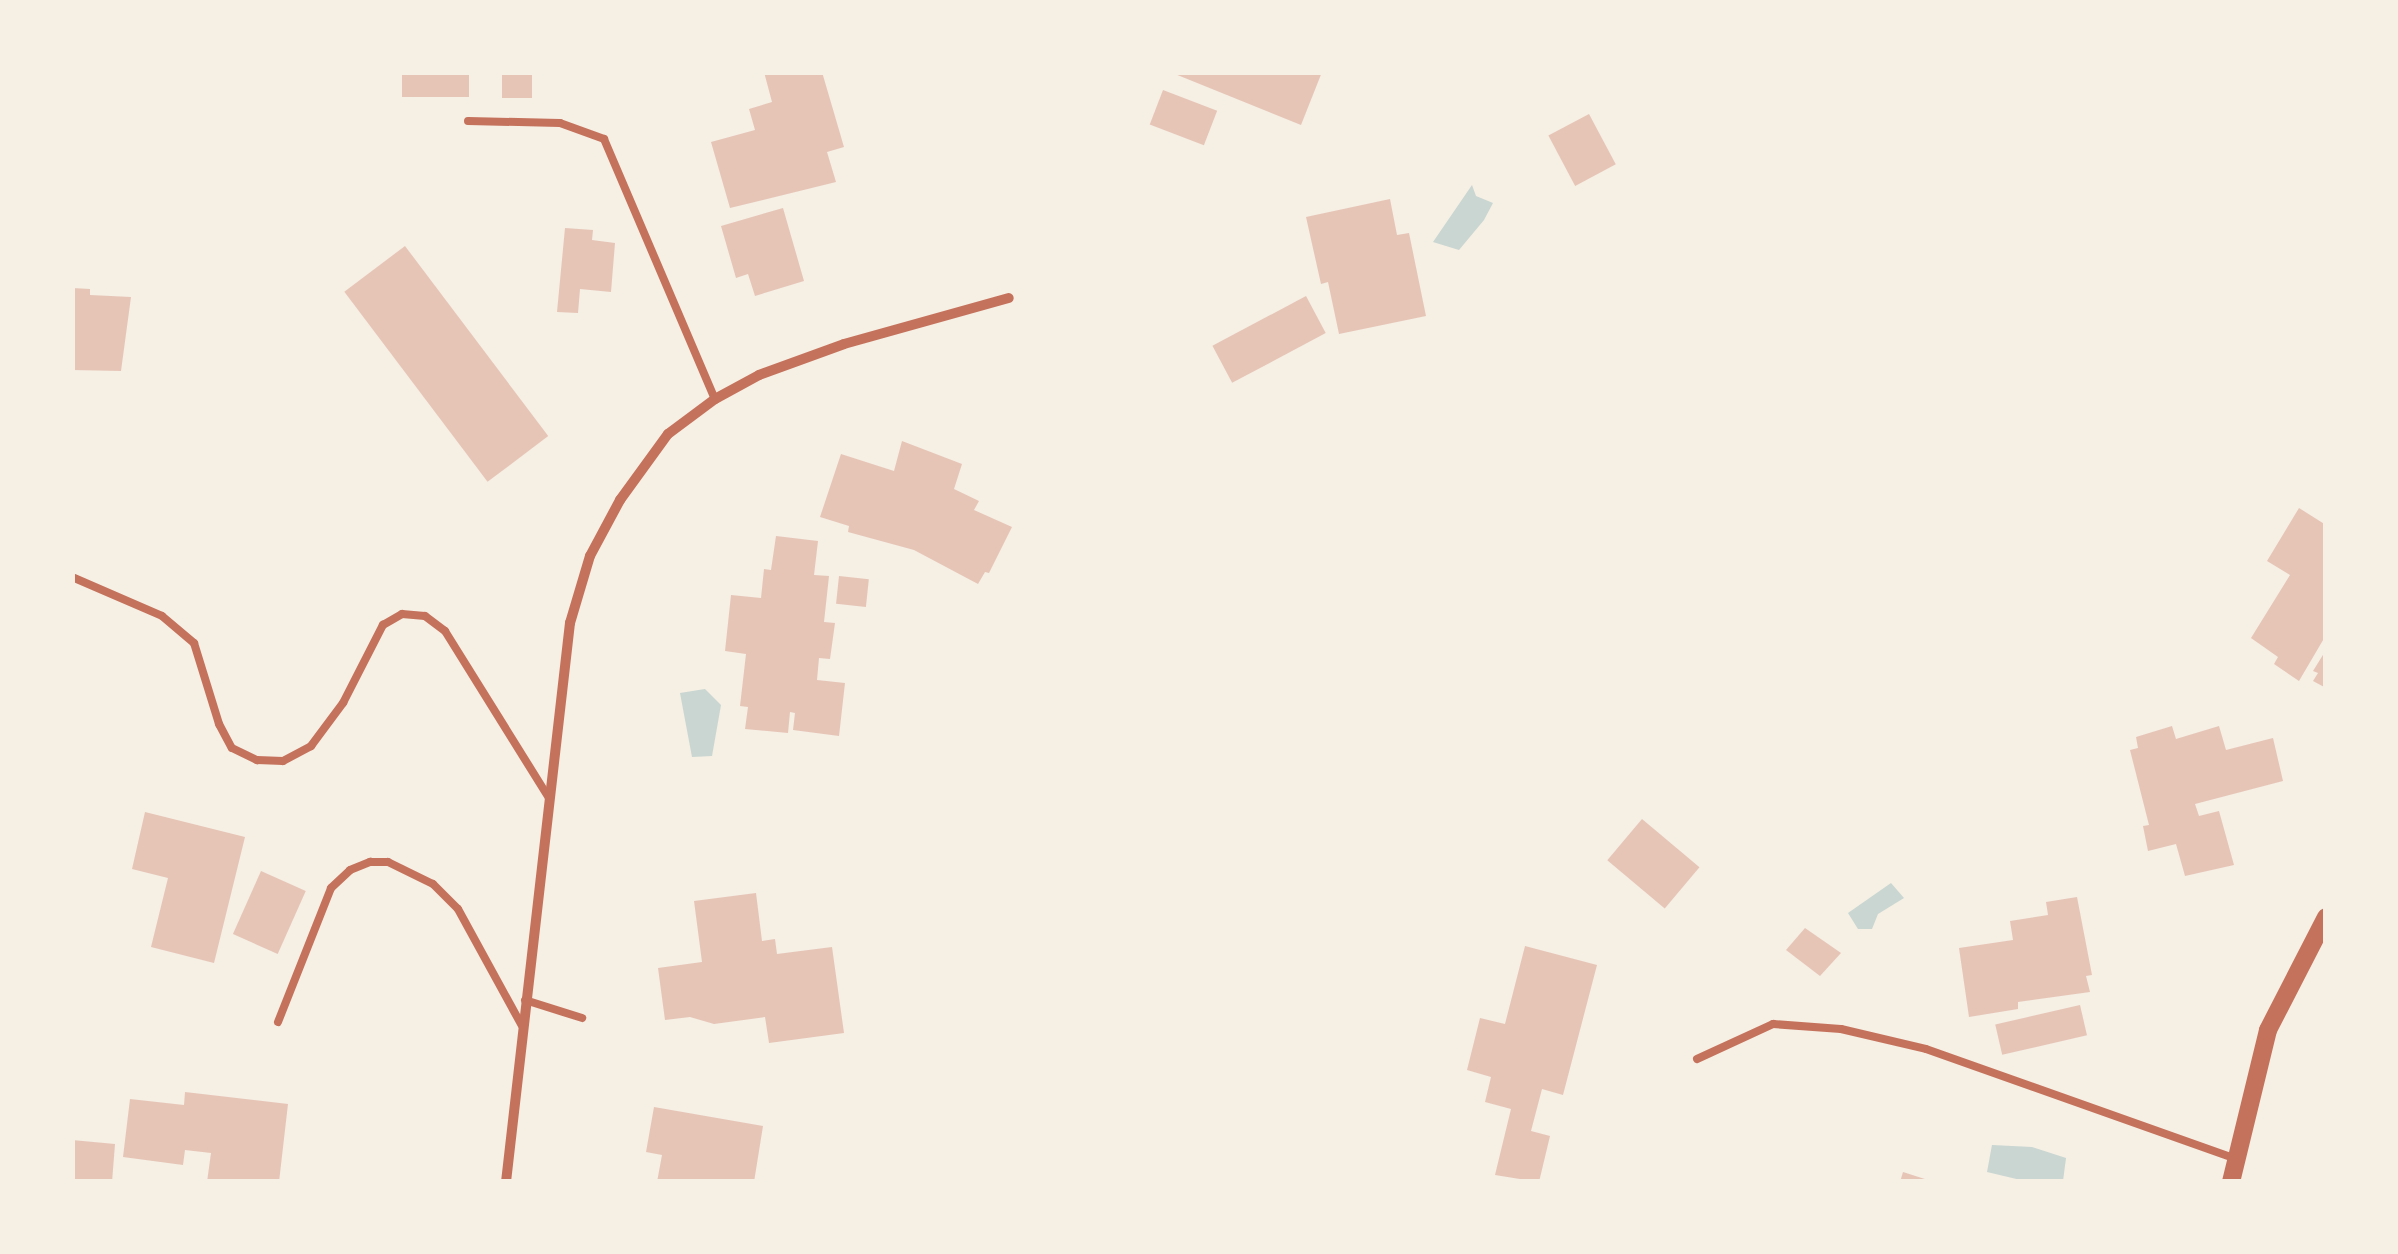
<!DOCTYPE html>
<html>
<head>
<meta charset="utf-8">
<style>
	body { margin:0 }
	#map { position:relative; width:2398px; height:1254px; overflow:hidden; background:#f6efe4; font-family:"Sofia Sans Condensed",sans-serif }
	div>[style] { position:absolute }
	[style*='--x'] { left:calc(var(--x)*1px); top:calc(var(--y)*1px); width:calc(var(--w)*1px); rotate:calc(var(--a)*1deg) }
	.water>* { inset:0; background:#c9d6d2 }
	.building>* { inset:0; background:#e6c5b7; transform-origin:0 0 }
	.service>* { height:8px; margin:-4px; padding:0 4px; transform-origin:4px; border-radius:4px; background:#c5725c }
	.minor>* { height:10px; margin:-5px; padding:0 5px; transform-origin:5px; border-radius:5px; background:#c5725c }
	.tertiary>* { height:18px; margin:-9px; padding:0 9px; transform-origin:9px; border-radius:9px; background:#c5725c }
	span { translate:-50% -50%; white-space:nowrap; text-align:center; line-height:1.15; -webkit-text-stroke:8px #f6efe4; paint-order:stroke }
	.frame { position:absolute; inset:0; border:75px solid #f6efe4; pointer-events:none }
</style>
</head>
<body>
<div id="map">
	<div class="water">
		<i style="clip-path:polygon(1472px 185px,1476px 196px,1493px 203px,1484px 220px,1459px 250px,1433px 242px)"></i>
		<i style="clip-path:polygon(705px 689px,721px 705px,712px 756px,692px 757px,680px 693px)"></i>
		<i style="clip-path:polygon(1891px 883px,1904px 898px,1878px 914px,1872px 929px,1858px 929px,1848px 913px)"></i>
		<i style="clip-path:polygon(1992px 1145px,2032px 1147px,2066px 1158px,2063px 1181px,2025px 1181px,1987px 1172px)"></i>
	</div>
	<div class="building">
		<i style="left:402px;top:72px;width:67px;height:25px"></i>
		<i style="left:502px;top:72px;width:30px;height:26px"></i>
		<i style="clip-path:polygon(764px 72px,822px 72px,844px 147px,827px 152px,836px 182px,730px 208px,711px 142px,755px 130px,749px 109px,772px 102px)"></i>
		<i style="clip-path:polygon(1170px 72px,1322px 72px,1301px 125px)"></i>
		<i style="left:1163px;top:90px;width:58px;height:37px;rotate:21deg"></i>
		<i style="left:1589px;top:114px;width:57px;height:46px;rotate:62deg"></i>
		<i style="clip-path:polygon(1390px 199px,1397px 235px,1409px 233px,1426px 316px,1339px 334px,1328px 282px,1321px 284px,1306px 217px)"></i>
		<i style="clip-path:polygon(783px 208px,804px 281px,755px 296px,748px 274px,736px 278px,721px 226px)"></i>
		<i style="clip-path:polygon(565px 228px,593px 230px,592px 240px,615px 243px,611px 292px,580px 289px,578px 313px,557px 312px)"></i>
		<i style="left:405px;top:246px;width:238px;height:76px;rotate:53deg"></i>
		<i style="clip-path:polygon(72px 288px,90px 289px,90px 295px,131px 297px,121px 371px,72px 370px)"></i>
		<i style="left:1306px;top:296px;width:42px;height:106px;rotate:62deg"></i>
		<i style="clip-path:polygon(902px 441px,962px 464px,954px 489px,979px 501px,974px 510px,1012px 527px,989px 573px,985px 572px,978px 584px,914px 550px,848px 532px,849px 526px,820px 517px,841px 454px,894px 471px)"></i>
		<i style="clip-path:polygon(2299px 508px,2326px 525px,2326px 635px,2299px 681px,2274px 664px,2278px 657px,2251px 638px,2290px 575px,2267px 561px)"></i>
		<i style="clip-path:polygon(776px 536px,818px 541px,814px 575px,829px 576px,824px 622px,835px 623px,830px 659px,819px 658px,817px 680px,845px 683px,839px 736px,793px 730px,795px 713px,790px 712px,788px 733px,745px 729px,748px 707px,740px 706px,746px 654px,725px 651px,731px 595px,761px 598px,764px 569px,771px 570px)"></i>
		<i style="left:839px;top:576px;width:30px;height:28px;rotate:6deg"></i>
		<i style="clip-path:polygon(2326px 650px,2326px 688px,2313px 681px,2318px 673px,2313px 671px)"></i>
		<i style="clip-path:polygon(2172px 726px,2176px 739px,2219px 726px,2226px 750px,2273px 738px,2283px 781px,2195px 804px,2199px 816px,2219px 811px,2234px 865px,2185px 876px,2176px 844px,2148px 851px,2143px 826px,2149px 825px,2130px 750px,2138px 748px,2136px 737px)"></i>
		<i style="clip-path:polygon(145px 812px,245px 837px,214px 963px,151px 947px,168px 878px,132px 869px)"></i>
		<i style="left:1642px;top:819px;width:75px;height:54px;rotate:40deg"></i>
		<i style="left:261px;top:871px;width:49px;height:69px;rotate:24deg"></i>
		<i style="clip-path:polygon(756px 893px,762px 941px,775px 939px,777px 954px,832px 947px,844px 1033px,769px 1043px,765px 1017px,714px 1024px,690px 1017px,665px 1020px,658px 968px,702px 962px,694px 901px)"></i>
		<i style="clip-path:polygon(2077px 897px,2092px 975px,2086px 976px,2090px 992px,2018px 1002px,2018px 1009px,1969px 1017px,1959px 948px,2013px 940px,2010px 921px,2048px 915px,2046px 902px)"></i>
		<i style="clip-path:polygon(1805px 928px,1841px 953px,1820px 976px,1786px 950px)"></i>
		<i style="clip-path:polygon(1525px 946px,1597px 965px,1563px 1095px,1542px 1089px,1531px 1131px,1550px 1136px,1539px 1182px,1495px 1175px,1511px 1109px,1485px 1102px,1491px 1077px,1467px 1070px,1480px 1018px,1505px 1024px)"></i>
		<i style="left:2080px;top:1005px;width:31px;height:87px;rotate:77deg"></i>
		<i style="clip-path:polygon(185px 1092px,288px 1104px,279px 1182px,207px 1182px,211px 1153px,185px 1150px,183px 1165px,123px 1157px,130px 1099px,184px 1105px)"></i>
		<i style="clip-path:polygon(654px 1107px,763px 1126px,754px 1182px,657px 1182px,662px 1155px,646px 1152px)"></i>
		<i style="clip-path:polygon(72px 1140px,115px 1144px,112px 1182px,72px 1182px)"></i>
		<i style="clip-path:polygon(1903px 1172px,1931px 1181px,1931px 1182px,1900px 1182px)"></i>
	</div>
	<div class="service">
		<i style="--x:468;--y:121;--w:92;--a:1.2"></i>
		<i style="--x:560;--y:123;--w:47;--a:20"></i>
		<i style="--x:604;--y:139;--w:283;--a:66.9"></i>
		<i style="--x:72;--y:577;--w:98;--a:23.4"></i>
		<i style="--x:162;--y:616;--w:42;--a:40.2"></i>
		<i style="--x:194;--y:643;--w:85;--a:72.8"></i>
		<i style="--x:219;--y:724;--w:27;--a:62"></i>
		<i style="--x:232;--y:748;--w:28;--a:26"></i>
		<i style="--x:257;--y:760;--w:26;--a:2"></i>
		<i style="--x:283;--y:761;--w:32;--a:-28"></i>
		<i style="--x:311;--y:746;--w:54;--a:-53.3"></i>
		<i style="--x:343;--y:703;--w:88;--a:-62.9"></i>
		<i style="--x:383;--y:625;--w:22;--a:-30"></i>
		<i style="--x:402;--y:614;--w:23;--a:5"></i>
		<i style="--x:425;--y:616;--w:25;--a:37"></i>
		<i style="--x:445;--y:631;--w:197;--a:58.1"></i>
		<i style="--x:525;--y:1000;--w:60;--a:17.5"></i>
		<i style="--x:278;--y:1022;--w:144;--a:-68.4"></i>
		<i style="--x:331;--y:888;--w:26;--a:-43"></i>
		<i style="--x:350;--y:870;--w:22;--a:-22"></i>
		<i style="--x:370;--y:862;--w:18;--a:0"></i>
		<i style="--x:388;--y:862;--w:50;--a:26.1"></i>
		<i style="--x:433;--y:884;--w:35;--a:45"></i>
		<i style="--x:458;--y:909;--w:133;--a:61.3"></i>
		<i style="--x:1697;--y:1059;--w:84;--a:-24.7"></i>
		<i style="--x:1773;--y:1024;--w:68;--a:4.2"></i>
		<i style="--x:1841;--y:1029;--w:87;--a:13.2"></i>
		<i style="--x:1926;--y:1049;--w:327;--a:19.5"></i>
	</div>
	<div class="minor">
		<i style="--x:506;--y:1182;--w:563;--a:-83.47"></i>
		<i style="--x:570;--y:623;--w:70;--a:-73.4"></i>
		<i style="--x:590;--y:556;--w:64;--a:-61.8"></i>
		<i style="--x:620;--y:500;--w:82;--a:-54"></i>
		<i style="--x:668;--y:434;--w:59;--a:-36.7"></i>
		<i style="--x:715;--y:399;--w:50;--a:-28.6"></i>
		<i style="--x:759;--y:375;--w:90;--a:-20"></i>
		<i style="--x:844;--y:344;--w:171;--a:-15.6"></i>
	</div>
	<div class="tertiary">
		<i style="--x:2231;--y:1182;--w:156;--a:-76.3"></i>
		<i style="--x:2268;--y:1030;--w:127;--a:-62.8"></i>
	</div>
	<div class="frame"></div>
</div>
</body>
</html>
